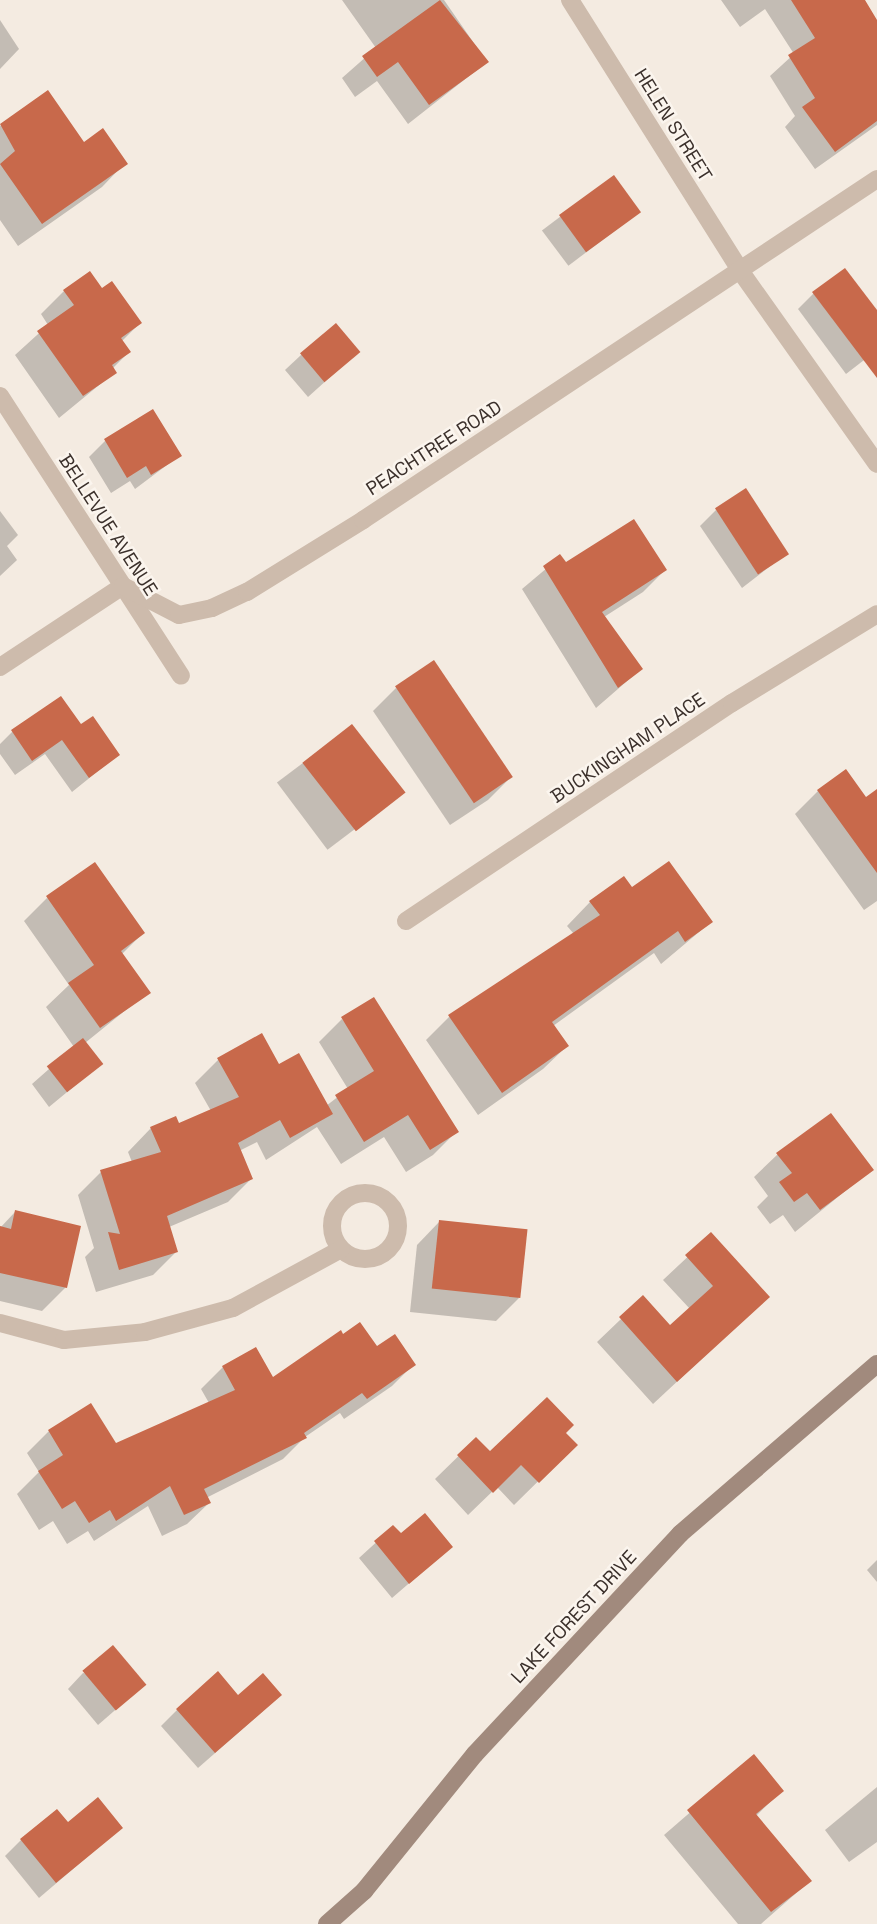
<!DOCTYPE html>
<html>
<head>
<meta charset="utf-8">
<style>
	body { margin:0 }
	#map { position:relative; width:877px; height:1924px; overflow:hidden; background:#f4ebe1; font-family:"Space Grotesk",sans-serif }
	div>[style] { position:absolute }
	[style*='--x'] { left:calc(var(--x)*1px); top:calc(var(--y)*1px); width:calc(var(--w)*1px); rotate:calc(var(--a)*1deg) }
	.shadow>* { inset:0; background:#0003; transform-origin:0 0 }
	.building>* { inset:0; background:#c8694b; transform-origin:0 0 }
	.street>* { height:18px; margin:-9px; padding:0 9px; transform-origin:9px; border-radius:9px; background:#cdbbac }
	.street>.ring { margin:-9px; padding:0; box-sizing:content-box; background:none; border:18px solid #cdbbac; border-radius:50% }
	.secondary>* { height:18px; margin:-9px; padding:0 9px; transform-origin:9px; border-radius:9px; background:#a18a7d }
	span { translate:-50% -50%; white-space:nowrap; text-align:center; line-height:1.15; -webkit-text-stroke:5px #fbf5ee; paint-order:stroke }
	.street-label { font-size:19px; color:#3b302b }
</style>
</head>
<body>
<div id="map">
	<div class="shadow">
		<i style="clip-path:polygon(342px 0,444px 0,487px 62px,408px 124px,377px 81px,355px 97px,342px 78px,376px 48px)"></i>
		<i style="clip-path:polygon(721px 0,863px 0,877px 35px,877px 125px,815px 169px,785px 127px,795px 116px,770px 76px,794px 54px,765px 9px,740px 27px)"></i>
		<i style="clip-path:polygon(0 20px,19px 49px,0 69px)"></i>
		<i style="clip-path:polygon(48px 93px,84px 144px,125px 163px,102px 187px,18px 246px,0 220px,0 126px)"></i>
		<i style="left:613px;top:177px;width:44px;height:89px;rotate:53deg"></i>
		<i style="clip-path:polygon(64px 291px,102px 291px,140px 323px,122px 341px,129px 352px,112px 369px,115px 372px,59px 418px,15px 355px,48px 325px,41px 314px)"></i>
		<i style="clip-path:polygon(814px 293px,877px 313px,877px 350px,846px 374px,798px 309px)"></i>
		<i style="clip-path:polygon(358px 352px,308px 397px,285px 370px,301px 355px)"></i>
		<i style="clip-path:polygon(153px 412px,179px 456px,135px 489px,130px 481px,111px 493px,89px 457px,105px 441px)"></i>
		<i style="clip-path:polygon(716px 510px,787px 553px,742px 588px,700px 526px)"></i>
		<i style="clip-path:polygon(0 511px,18px 535px,7px 546px,17px 560px,0 576px)"></i>
		<i style="clip-path:polygon(560px 557px,565px 565px,665px 570px,643px 592px,604px 617px,641px 669px,596px 708px,522px 589px)"></i>
		<i style="clip-path:polygon(396px 688px,511px 777px,488px 800px,450px 825px,373px 711px)"></i>
		<i style="clip-path:polygon(60px 698px,81px 727px,118px 755px,72px 792px,45px 754px,15px 775px,0 754px,0 744px,12px 732px)"></i>
		<i style="left:352px;top:726px;width:84px;height:94px;rotate:53deg"></i>
		<i style="clip-path:polygon(818px 791px,866px 799px,877px 791px,877px 901px,864px 910px,795px 814px)"></i>
		<i style="clip-path:polygon(632px 890px,711px 922px,661px 964px,654px 953px,553px 1026px,567px 1046px,543px 1069px,478px 1115px,426px 1040px,449px 1017px,574px 934px,567px 926px,590px 902px)"></i>
		<i style="clip-path:polygon(47px 898px,143px 933px,122px 954px,148px 992px,85px 1043px,101px 1064px,49px 1107px,32px 1084px,74px 1047px,46px 1007px,69px 985px,24px 921px)"></i>
		<i style="clip-path:polygon(342px 1019px,456px 1132px,433px 1155px,406px 1172px,384px 1137px,341px 1164px,317px 1127px,266px 1160px,257px 1142px,239px 1151px,251px 1179px,228px 1202px,169px 1227px,176px 1252px,153px 1275px,96px 1292px,85px 1257px,94px 1248px,78px 1195px,101px 1172px,132px 1162px,128px 1152px,151px 1128px,178px 1125px,211px 1111px,195px 1083px,218px 1060px,278px 1066px,326px 1106px,348px 1089px,319px 1042px)"></i>
		<i style="clip-path:polygon(778px 1154px,871px 1170px,795px 1232px,783px 1215px,770px 1224px,757px 1207px,768px 1196px,754px 1177px)"></i>
		<i style="clip-path:polygon(15px 1212px,66px 1287px,42px 1311px,0 1301px,0 1228px)"></i>
		<i style="clip-path:polygon(440px 1221px,519px 1298px,496px 1321px,410px 1312px,417px 1245px)"></i>
		<i style="clip-path:polygon(711px 1235px,768px 1297px,653px 1404px,597px 1342px,643px 1298px,670px 1328px,690px 1309px,663px 1280px)"></i>
		<i style="clip-path:polygon(343px 1337px,414px 1364px,392px 1386px,344px 1419px,340px 1413px,305px 1437px,283px 1459px,206px 1498px,209px 1503px,187px 1524px,162px 1536px,148px 1506px,94px 1541px,88px 1531px,67px 1544px,53px 1521px,39px 1530px,17px 1494px,39px 1472px,27px 1453px,49px 1431px,90px 1405px,116px 1445px,209px 1403px,201px 1389px,223px 1367px,272px 1380px)"></i>
		<i style="clip-path:polygon(564px 1433px,575px 1445px,514px 1505px,497px 1487px,468px 1515px,435px 1479px,476px 1439px,489px 1454px)"></i>
		<i style="clip-path:polygon(393px 1527px,400px 1535px,451px 1547px,392px 1598px,359px 1558px)"></i>
		<i style="clip-path:polygon(877px 1560px,877px 1582px,867px 1570px)"></i>
		<i style="clip-path:polygon(83px 1673px,144px 1685px,98px 1725px,68px 1689px)"></i>
		<i style="clip-path:polygon(238px 1697px,263px 1711px,198px 1768px,161px 1726px,177px 1710px)"></i>
		<i style="clip-path:polygon(754px 1757px,782px 1790px,756px 1816px,810px 1881px,761px 1924px,738px 1924px,664px 1835px)"></i>
		<i style="clip-path:polygon(877px 1787px,877px 1842px,849px 1862px,825px 1830px)"></i>
		<i style="clip-path:polygon(67px 1825px,121px 1828px,39px 1898px,5px 1856px,21px 1840px)"></i>
	</div>
	<div class="building">
		<i style="clip-path:polygon(440px 0,489px 62px,429px 105px,398px 62px,377px 77px,362px 56px)"></i>
		<i style="clip-path:polygon(791px 0,865px 0,877px 20px,877px 121px,835px 152px,802px 107px,815px 98px,788px 55px,815px 38px)"></i>
		<i style="clip-path:polygon(48px 90px,84px 142px,103px 128px,128px 164px,42px 224px,0 164px,15px 151px,0 124px)"></i>
		<i style="left:614px;top:175px;width:46px;height:68px;rotate:54deg"></i>
		<i style="clip-path:polygon(845px 268px,877px 310px,877px 378px,812px 292px)"></i>
		<i style="clip-path:polygon(90px 271px,102px 288px,112px 281px,142px 323px,121px 338px,131px 352px,112px 365px,117px 373px,83px 396px,37px 331px,74px 305px,63px 290px)"></i>
		<i style="left:336px;top:323px;width:38px;height:47px;rotate:50deg"></i>
		<i style="clip-path:polygon(153px 409px,182px 456px,151px 475px,146px 466px,127px 478px,104px 439px)"></i>
		<i style="left:746px;top:488px;width:79px;height:37px;rotate:57deg"></i>
		<i style="clip-path:polygon(634px 519px,667px 570px,602px 612px,643px 669px,618px 688px,543px 566px,560px 554px,566px 562px)"></i>
		<i style="left:434px;top:660px;width:141px;height:47px;rotate:56deg"></i>
		<i style="clip-path:polygon(61px 696px,81px 724px,93px 716px,120px 755px,89px 778px,62px 740px,32px 761px,11px 730px)"></i>
		<i style="left:352px;top:724px;width:87px;height:63px;rotate:52deg"></i>
		<i style="clip-path:polygon(846px 769px,866px 797px,877px 789px,877px 873px,817px 790px)"></i>
		<i style="clip-path:polygon(669px 861px,713px 922px,685px 942px,678px 931px,552px 1022px,569px 1046px,502px 1093px,448px 1015px,600px 915px,589px 901px,624px 876px,632px 887px)"></i>
		<i style="clip-path:polygon(95px 862px,145px 933px,121px 951px,151px 993px,100px 1028px,68px 983px,94px 965px,46px 896px)"></i>
		<i style="clip-path:polygon(374px 997px,459px 1132px,430px 1150px,408px 1115px,364px 1142px,335px 1095px,374px 1071px,341px 1017px)"></i>
		<i style="clip-path:polygon(262px 1033px,279px 1064px,299px 1053px,333px 1114px,290px 1138px,280px 1120px,238px 1143px,253px 1179px,167px 1216px,178px 1252px,119px 1270px,108px 1232px,120px 1234px,100px 1170px,161px 1152px,150px 1127px,176px 1116px,179px 1123px,239px 1097px,217px 1058px)"></i>
		<i style="left:83px;top:1038px;width:33px;height:46px;rotate:52deg"></i>
		<i style="clip-path:polygon(831px 1113px,874px 1170px,820px 1210px,807px 1193px,794px 1202px,779px 1182px,792px 1173px,776px 1153px)"></i>
		<i style="clip-path:polygon(15px 1210px,81px 1226px,67px 1288px,0 1273px,0 1226px,11px 1229px)"></i>
		<i style="left:439px;top:1220px;width:89px;height:69px;rotate:6deg"></i>
		<i style="clip-path:polygon(711px 1232px,770px 1297px,677px 1382px,619px 1317px,643px 1295px,670px 1325px,713px 1286px,685px 1255px)"></i>
		<i style="clip-path:polygon(360px 1322px,377px 1346px,395px 1334px,416px 1365px,367px 1399px,362px 1393px,304px 1433px,307px 1438px,204px 1489px,211px 1503px,184px 1515px,170px 1486px,116px 1521px,110px 1510px,89px 1523px,75px 1501px,62px 1509px,38px 1471px,63px 1455px,48px 1430px,91px 1403px,116px 1443px,235px 1390px,222px 1366px,256px 1347px,273px 1377px,341px 1330px,343px 1334px)"></i>
		<i style="clip-path:polygon(547px 1397px,574px 1425px,566px 1433px,578px 1445px,539px 1483px,521px 1465px,493px 1493px,457px 1455px,476px 1437px,490px 1451px)"></i>
		<i style="clip-path:polygon(425px 1513px,453px 1547px,409px 1584px,374px 1541px,393px 1525px,401px 1533px)"></i>
		<i style="left:113px;top:1645px;width:52px;height:40px;rotate:50deg"></i>
		<i style="clip-path:polygon(218px 1671px,238px 1695px,263px 1673px,282px 1695px,215px 1753px,176px 1709px)"></i>
		<i style="clip-path:polygon(754px 1754px,784px 1791px,756px 1814px,812px 1881px,771px 1912px,687px 1810px)"></i>
		<i style="clip-path:polygon(98px 1797px,123px 1828px,56px 1883px,20px 1839px,57px 1809px,68px 1822px)"></i>
	</div>
	<div class="street">
		<i style="--x:570;--y:0;--w:321;--a:57.8"></i>
		<i style="--x:741;--y:272;--w:235;--a:54.7"></i>
		<i style="--x:0;--y:396;--w:333;--a:57.1"></i>
		<i style="--x:0;--y:667;--w:147;--a:-33.4"></i>
		<i style="--x:123;--y:586;--w:63;--a:27.4"></i>
		<i style="--x:179;--y:615;--w:34;--a:-12"></i>
		<i style="--x:212;--y:608;--w:38;--a:-25"></i>
		<i style="--x:247;--y:592;--w:137;--a:-31.8"></i>
		<i style="--x:363;--y:520;--w:617;--a:-33.56"></i>
		<i style="--x:406;--y:921;--w:392;--a:-33.8"></i>
		<i style="--x:732;--y:703;--w:170;--a:-31.5"></i>
		<i class="ring" style="left:332px;top:1193px;width:48px;height:48px"></i>
		<i style="--x:0;--y:1323;--w:66;--a:14.9"></i>
		<i style="--x:64;--y:1340;--w:81;--a:-5.6"></i>
		<i style="--x:145;--y:1332;--w:91;--a:-15.3"></i>
		<i style="--x:233;--y:1308;--w:123;--a:-28.6"></i>
	</div>
	<div class="secondary">
		<i style="--x:327;--y:1924;--w:50;--a:-41.7"></i>
		<i style="--x:364;--y:1891;--w:176;--a:-51"></i>
		<i style="--x:475;--y:1754;--w:301;--a:-47"></i>
		<i style="--x:680;--y:1534;--w:260;--a:-40.8"></i>
	</div>
	<div class="street-label">
		<span style="left:673px;top:125px;rotate:58deg">HELEN STREET</span>
		<span style="left:434px;top:448px;rotate:-33deg">PEACHTREE ROAD</span>
		<span style="left:108px;top:525px;rotate:57deg">BELLEVUE AVENUE</span>
		<span style="left:628px;top:748px;rotate:-34deg">BUCKINGHAM PLACE</span>
		<span style="left:574px;top:1617px;rotate:-47deg">LAKE FOREST DRIVE</span>
	</div>
</div>
</body>
</html>
